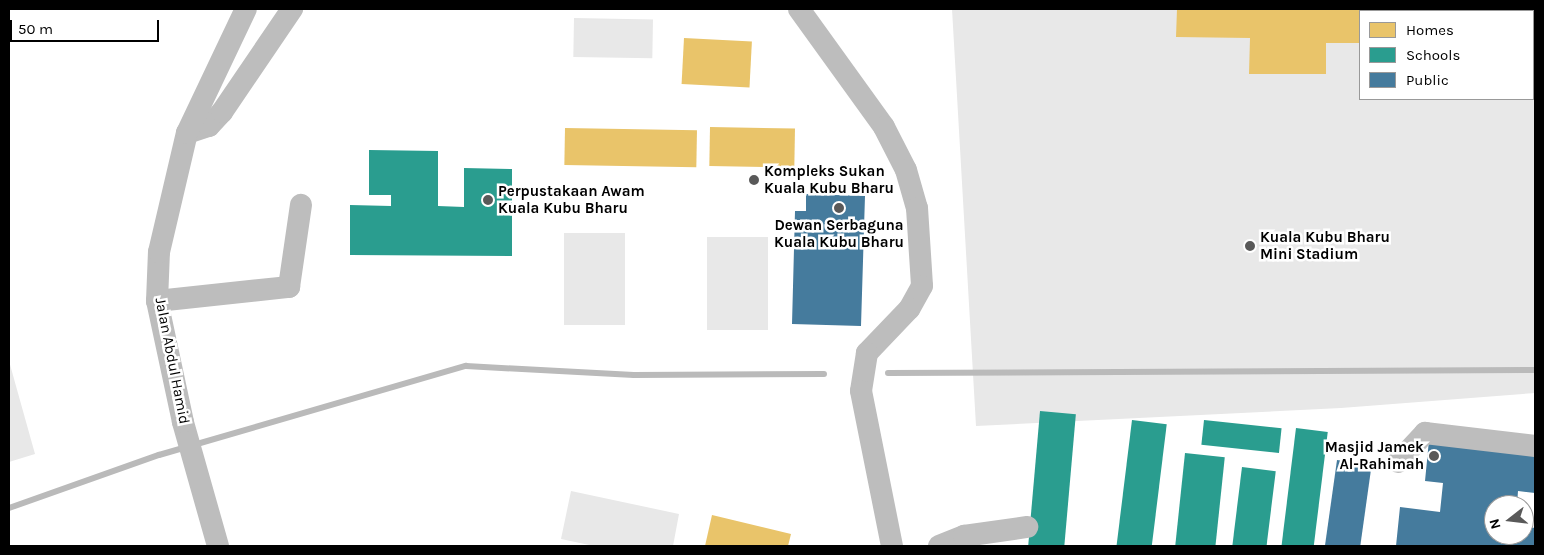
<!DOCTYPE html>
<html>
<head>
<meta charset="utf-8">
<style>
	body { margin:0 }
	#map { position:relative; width:1544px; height:555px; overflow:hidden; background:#fff; font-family:Karla,sans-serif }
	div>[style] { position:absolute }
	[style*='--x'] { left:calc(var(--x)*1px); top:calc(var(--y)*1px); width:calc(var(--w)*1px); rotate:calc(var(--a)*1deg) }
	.green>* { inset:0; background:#e8e8e8; transform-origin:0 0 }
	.homes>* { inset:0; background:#e9c46a; transform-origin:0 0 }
	.schools>* { inset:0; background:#2a9d8f; transform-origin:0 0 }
	.public>* { inset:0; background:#457b9d; transform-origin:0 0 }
	.stream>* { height:6px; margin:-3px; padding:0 3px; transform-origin:3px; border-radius:3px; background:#bababa }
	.minor>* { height:22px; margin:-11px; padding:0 11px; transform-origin:11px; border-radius:11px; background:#bdbdbd }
	.dots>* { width:14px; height:14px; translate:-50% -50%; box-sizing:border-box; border:2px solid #fff; border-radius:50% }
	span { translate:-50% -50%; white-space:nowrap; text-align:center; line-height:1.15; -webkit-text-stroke:5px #fff; paint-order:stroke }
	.poi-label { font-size:15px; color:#000; font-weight:700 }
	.left { translate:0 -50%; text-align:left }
	.right { translate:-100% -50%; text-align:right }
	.street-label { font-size:15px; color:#000 }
	.frame { position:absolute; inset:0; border:10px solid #000; pointer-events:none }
	.legend { position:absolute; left:1359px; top:10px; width:175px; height:90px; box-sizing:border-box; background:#fff; border:1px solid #999; margin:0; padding:6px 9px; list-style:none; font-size:15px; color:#000 }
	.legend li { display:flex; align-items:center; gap:10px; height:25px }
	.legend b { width:25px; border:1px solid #999 }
	.north { position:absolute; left:1484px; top:495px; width:50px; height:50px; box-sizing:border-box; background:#fff; border:1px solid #999; border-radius:50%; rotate:254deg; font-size:14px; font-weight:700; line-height:20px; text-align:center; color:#000 }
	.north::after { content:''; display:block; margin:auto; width:18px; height:22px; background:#595959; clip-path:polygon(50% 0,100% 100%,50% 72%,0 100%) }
	.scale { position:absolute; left:10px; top:20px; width:149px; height:22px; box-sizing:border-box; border:2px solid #000; border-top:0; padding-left:6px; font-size:15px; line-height:18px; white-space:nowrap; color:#000; -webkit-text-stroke:4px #fff; paint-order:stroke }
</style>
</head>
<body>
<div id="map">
	<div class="green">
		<i style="clip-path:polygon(evenodd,952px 9px,1535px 9px,1535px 393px,1341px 408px,976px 426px,952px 9px,1360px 11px,1533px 11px,1533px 99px,1360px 99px,1360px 11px)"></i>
		<i style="left:574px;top:18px;width:79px;height:39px;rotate:1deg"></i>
		<i style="left:564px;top:233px;width:61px;height:92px"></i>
		<i style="left:707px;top:237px;width:61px;height:93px"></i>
		<i style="clip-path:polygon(9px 361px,35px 454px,9px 462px)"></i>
		<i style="clip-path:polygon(571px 491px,679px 514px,673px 546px,594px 546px,561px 539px)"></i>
	</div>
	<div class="homes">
		<i style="clip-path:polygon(1177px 9px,1402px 9px,1402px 11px,1360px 11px,1360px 43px,1326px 43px,1326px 74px,1249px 74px,1250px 38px,1176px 37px)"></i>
		<i style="left:684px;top:38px;width:68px;height:46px;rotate:3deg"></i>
		<i style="left:710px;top:127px;width:85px;height:39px;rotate:1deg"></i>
		<i style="left:565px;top:128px;width:132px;height:37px;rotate:1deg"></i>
		<i style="clip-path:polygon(712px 515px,791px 534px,788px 546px,705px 546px)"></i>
	</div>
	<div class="schools">
		<i style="clip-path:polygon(369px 150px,438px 151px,438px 206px,464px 207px,464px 168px,512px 169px,512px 256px,350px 255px,350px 205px,391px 206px,391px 195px,369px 195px)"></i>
		<i style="left:1040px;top:411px;width:36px;height:136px;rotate:5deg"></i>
		<i style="left:1132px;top:420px;width:35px;height:127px;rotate:7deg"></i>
		<i style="left:1204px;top:420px;width:78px;height:25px;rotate:6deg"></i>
		<i style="left:1296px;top:428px;width:32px;height:119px;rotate:7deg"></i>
		<i style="left:1185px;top:453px;width:40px;height:93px;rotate:6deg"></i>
		<i style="left:1242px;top:467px;width:34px;height:79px;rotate:7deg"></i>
	</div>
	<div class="public">
		<i style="clip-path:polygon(806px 194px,865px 196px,861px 326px,792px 324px,795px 211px,806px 211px)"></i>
		<i style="clip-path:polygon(1429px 440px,1535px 451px,1535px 493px,1518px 491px,1517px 505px,1494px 505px,1494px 535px,1524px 535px,1524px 526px,1535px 528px,1535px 546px,1396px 546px,1400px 507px,1440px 512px,1443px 483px,1425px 481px)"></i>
		<i style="left:1337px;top:460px;width:35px;height:87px;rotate:8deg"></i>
	</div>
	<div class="stream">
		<i style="--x:888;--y:373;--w:647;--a:-0.27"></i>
		<i style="--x:9;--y:508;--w:159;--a:-19.5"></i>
		<i style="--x:159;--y:455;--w:320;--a:-16.2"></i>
		<i style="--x:466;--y:366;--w:168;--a:3.1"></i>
		<i style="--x:634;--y:375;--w:190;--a:-0.3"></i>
	</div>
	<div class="minor">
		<i style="--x:799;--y:9;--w:145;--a:54.2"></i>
		<i style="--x:884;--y:127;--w:48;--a:62.9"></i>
		<i style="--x:906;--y:170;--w:40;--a:74"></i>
		<i style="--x:917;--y:208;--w:78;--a:86.3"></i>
		<i style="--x:922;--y:286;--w:26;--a:119"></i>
		<i style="--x:909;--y:309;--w:61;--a:133.7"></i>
		<i style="--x:867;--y:353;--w:38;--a:99"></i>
		<i style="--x:861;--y:391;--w:158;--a:78.7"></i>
		<i style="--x:1436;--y:9;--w:2;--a:63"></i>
		<i style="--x:1533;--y:31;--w:2;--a:0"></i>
		<i style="--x:187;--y:133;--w:23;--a:-18"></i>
		<i style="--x:209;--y:126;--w:19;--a:-47"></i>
		<i style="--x:222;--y:112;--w:125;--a:-55.8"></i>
		<i style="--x:157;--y:301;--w:133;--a:-6.1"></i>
		<i style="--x:289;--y:287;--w:83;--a:-81.7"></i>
		<i style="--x:1398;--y:462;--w:40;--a:-47"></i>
		<i style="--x:1425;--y:433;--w:111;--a:6.7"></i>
		<i style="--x:218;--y:546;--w:129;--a:-105.8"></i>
		<i style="--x:183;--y:422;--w:124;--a:-102.1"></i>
		<i style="--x:157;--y:301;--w:49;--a:-87.7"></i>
		<i style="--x:159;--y:252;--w:122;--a:-76.8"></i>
		<i style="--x:187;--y:133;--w:137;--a:-64.6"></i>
		<i style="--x:939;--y:546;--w:27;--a:-22"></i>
		<i style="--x:964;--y:536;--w:64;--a:-8.1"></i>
	</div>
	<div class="dots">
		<i style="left:754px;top:180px;background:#595959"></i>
		<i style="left:488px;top:200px;background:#595959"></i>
		<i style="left:839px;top:208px;background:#595959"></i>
		<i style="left:1250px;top:246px;background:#595959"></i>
		<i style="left:1434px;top:456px;background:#595959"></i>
	</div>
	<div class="poi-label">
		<span class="left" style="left:764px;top:180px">Kompleks Sukan<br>Kuala Kubu Bharu</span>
		<span class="left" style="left:498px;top:200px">Perpustakaan Awam<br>Kuala Kubu Bharu</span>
		<span style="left:839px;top:234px">Dewan Serbaguna<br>Kuala Kubu Bharu</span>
		<span class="left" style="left:1260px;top:246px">Kuala Kubu Bharu<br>Mini Stadium</span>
		<span class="right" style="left:1424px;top:456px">Masjid Jamek<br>Al-Rahimah</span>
	</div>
	<div class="street-label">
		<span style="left:172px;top:361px;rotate:79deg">Jalan Abdul Hamid</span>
	</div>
	<div class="frame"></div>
	<ul class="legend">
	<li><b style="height:14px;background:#e9c46a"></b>Homes</li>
	<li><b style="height:14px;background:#2a9d8f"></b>Schools</li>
	<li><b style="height:14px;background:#457b9d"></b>Public</li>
	</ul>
	<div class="north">N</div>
	<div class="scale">50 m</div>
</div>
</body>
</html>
